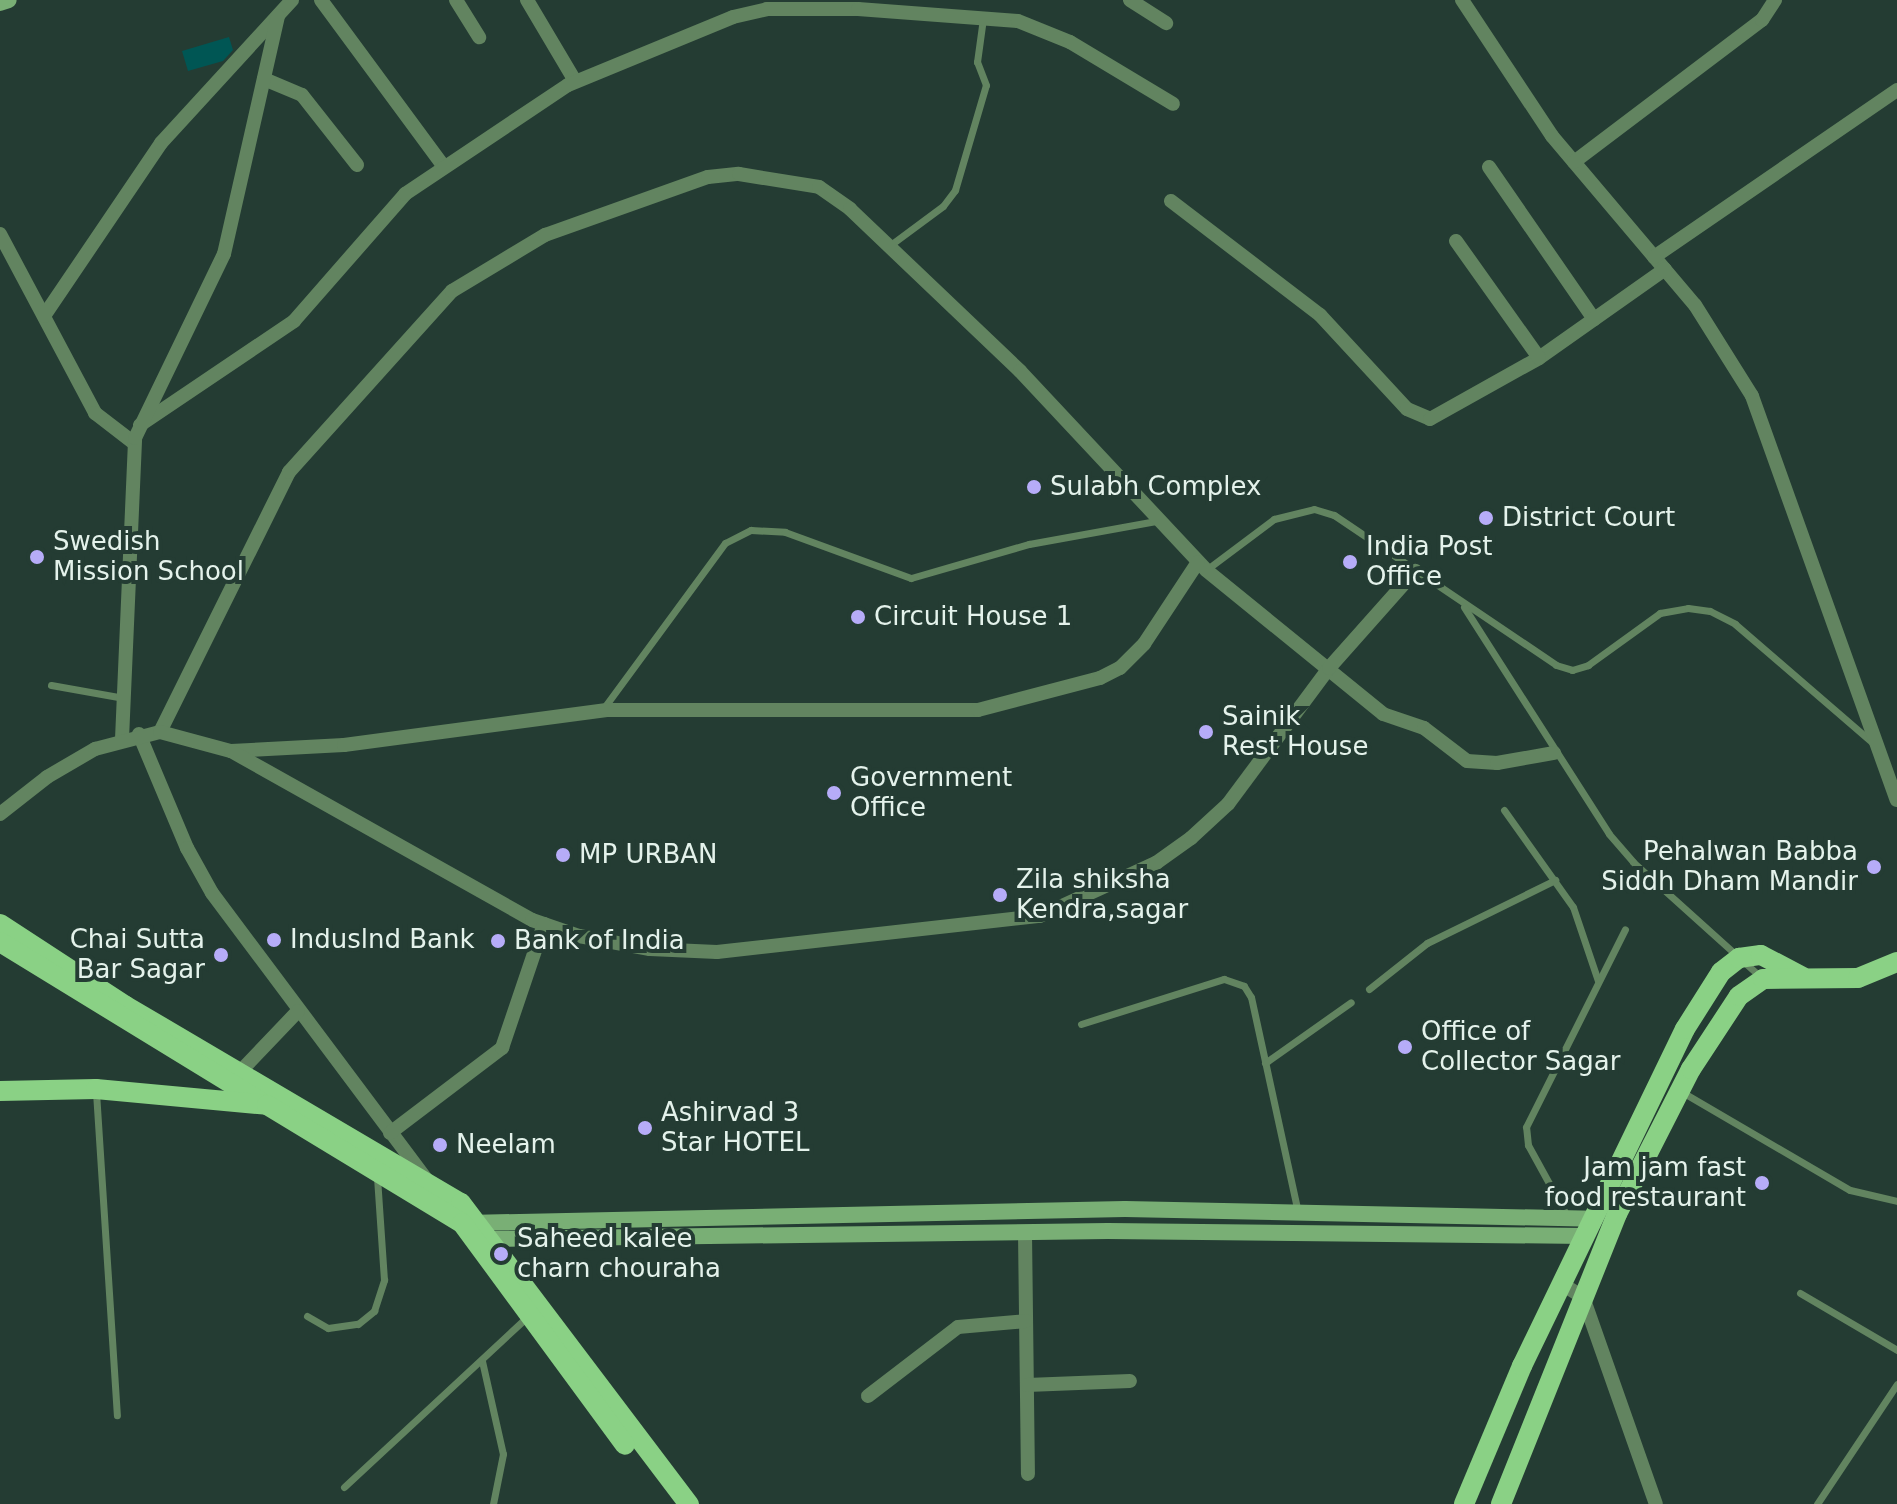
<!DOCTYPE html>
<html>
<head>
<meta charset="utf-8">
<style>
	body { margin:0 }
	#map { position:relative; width:1897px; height:1504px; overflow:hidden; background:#243c33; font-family:"DejaVu Sans",sans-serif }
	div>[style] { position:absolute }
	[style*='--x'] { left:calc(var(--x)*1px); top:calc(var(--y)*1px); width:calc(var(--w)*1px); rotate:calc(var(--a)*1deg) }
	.building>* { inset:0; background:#005654 }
	.lane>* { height:7px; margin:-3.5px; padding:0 3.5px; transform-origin:3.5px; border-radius:3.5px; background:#628460 }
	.street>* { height:14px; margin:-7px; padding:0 7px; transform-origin:7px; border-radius:7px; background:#628460 }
	.secondary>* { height:16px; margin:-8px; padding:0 8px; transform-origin:8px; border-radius:8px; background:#79af75 }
	.primary>* { height:20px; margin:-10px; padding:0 10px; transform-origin:10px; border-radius:10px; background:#8ad185 }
	.dots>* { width:22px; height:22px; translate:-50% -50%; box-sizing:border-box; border:4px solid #243c33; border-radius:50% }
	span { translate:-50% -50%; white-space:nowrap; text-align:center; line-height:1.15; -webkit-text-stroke:8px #243c33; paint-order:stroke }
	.poi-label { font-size:26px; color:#e4f2eb }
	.left { translate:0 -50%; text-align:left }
	.right { translate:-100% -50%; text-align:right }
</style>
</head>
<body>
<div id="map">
	<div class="building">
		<i style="clip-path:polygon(229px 37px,233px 50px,223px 61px,188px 71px,182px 51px)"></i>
	</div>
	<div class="lane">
		<i style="--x:889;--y:246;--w:67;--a:-36.5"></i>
		<i style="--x:943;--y:206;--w:20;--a:-53"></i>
		<i style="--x:955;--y:190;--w:109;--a:-73.6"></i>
		<i style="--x:986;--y:85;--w:25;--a:-111"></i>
		<i style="--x:977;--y:62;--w:44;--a:-82.2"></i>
		<i style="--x:1206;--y:570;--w:85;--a:-36.9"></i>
		<i style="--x:1274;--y:519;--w:41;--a:-14"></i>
		<i style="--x:1314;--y:509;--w:21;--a:17"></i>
		<i style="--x:1334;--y:515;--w:268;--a:34"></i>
		<i style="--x:1556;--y:665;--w:17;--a:17"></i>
		<i style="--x:1572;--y:670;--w:17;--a:-17"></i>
		<i style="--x:1588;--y:665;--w:89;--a:-35.8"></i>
		<i style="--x:1660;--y:613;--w:28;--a:-10"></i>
		<i style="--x:1688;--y:608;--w:22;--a:8"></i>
		<i style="--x:1710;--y:611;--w:28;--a:27"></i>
		<i style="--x:1735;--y:624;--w:182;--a:40.8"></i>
		<i style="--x:1464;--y:607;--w:269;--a:57.4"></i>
		<i style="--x:1609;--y:834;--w:37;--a:49"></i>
		<i style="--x:1633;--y:862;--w:173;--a:42"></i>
		<i style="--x:51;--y:685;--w:74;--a:10.1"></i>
		<i style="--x:603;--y:709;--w:206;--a:-53.7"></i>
		<i style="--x:725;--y:543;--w:29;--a:-27"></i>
		<i style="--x:751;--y:530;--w:34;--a:3"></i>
		<i style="--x:785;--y:532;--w:134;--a:20.1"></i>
		<i style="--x:911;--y:578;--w:123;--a:-16.1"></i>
		<i style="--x:1029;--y:544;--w:129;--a:-10.3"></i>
		<i style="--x:1504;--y:810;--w:119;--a:54.6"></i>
		<i style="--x:1573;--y:907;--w:78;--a:71.3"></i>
		<i style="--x:1369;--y:989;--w:74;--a:-38.4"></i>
		<i style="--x:1427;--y:943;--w:143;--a:-26.2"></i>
		<i style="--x:1081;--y:1024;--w:150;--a:-17.5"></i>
		<i style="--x:1224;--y:979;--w:21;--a:19"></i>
		<i style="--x:1244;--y:986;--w:13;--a:58"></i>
		<i style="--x:1251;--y:997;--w:220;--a:77.7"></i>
		<i style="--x:1265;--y:1063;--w:105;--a:-35.3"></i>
		<i style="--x:96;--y:1092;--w:324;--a:86.3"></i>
		<i style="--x:1682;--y:1092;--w:194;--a:30.3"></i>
		<i style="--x:1850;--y:1190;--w:48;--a:13.2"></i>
		<i style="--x:1567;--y:1216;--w:81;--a:-118.8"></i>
		<i style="--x:1528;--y:1145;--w:18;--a:-96"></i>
		<i style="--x:1526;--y:1127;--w:221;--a:-63.4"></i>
		<i style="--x:1800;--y:1293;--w:113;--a:30.4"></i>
		<i style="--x:307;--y:1316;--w:24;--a:30"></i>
		<i style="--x:328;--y:1328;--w:30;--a:-8"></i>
		<i style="--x:358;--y:1324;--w:21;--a:-39"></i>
		<i style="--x:374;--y:1311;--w:33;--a:-72"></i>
		<i style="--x:384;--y:1280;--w:104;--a:-93.9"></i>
		<i style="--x:482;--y:1361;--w:95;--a:77.3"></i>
		<i style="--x:503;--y:1454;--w:51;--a:101.3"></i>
		<i style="--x:344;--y:1487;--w:250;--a:-42.9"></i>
		<i style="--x:1817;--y:1504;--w:144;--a:-56.3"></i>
	</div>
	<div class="street">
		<i style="--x:321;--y:0;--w:207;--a:53.6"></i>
		<i style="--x:456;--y:0;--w:44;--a:58.1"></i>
		<i style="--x:527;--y:0;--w:94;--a:59.3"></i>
		<i style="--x:1130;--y:0;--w:43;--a:32.6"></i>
		<i style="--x:1462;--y:0;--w:163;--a:56.5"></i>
		<i style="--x:1552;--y:136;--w:221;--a:49.8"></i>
		<i style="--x:1695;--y:305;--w:107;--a:57.9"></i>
		<i style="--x:1752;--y:396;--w:429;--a:70.3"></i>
		<i style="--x:264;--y:79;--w:41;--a:22.8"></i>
		<i style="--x:302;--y:95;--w:89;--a:51.8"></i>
		<i style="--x:1574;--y:162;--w:236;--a:-37.1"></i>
		<i style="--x:1762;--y:20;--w:24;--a:-57"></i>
		<i style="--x:1489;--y:167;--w:185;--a:55.4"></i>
		<i style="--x:1171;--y:201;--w:188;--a:37.4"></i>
		<i style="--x:1320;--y:315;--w:128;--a:47.2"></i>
		<i style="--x:1407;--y:409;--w:25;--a:23"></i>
		<i style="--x:1430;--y:419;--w:125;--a:-29.2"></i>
		<i style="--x:1539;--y:358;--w:154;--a:-35.2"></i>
		<i style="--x:0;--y:234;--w:203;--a:62"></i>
		<i style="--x:95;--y:413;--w:49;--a:37.6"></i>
		<i style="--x:1456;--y:241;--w:143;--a:54.6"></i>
		<i style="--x:1654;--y:257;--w:295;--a:-34.5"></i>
		<i style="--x:44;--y:316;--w:209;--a:-55.9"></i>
		<i style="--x:161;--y:143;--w:194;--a:-47.5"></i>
		<i style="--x:140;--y:425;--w:186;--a:-34"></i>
		<i style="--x:294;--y:321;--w:169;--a:-48.8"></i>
		<i style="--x:405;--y:194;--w:196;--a:-33.8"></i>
		<i style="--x:568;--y:85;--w:178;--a:-22.4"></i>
		<i style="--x:733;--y:17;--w:35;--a:-13"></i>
		<i style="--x:767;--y:9;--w:91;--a:0"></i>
		<i style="--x:858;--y:9;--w:160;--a:4.3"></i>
		<i style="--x:1018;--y:21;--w:56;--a:22"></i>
		<i style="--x:1070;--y:42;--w:120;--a:31"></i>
		<i style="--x:160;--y:732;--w:290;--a:-63.6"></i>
		<i style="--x:289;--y:472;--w:244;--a:-48"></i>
		<i style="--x:452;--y:291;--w:109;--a:-31.1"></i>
		<i style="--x:545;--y:235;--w:173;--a:-19.6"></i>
		<i style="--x:708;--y:177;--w:31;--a:-6"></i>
		<i style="--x:739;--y:174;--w:81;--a:9.2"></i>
		<i style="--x:819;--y:187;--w:38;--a:35"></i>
		<i style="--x:850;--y:209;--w:235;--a:43.6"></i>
		<i style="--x:1020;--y:371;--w:272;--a:46.9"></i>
		<i style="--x:1206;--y:570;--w:228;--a:39.1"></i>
		<i style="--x:1383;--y:714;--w:43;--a:18.9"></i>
		<i style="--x:1424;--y:728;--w:54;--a:37.5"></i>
		<i style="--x:1467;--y:761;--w:30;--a:4"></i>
		<i style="--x:1497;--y:763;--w:58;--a:-10"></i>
		<i style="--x:139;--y:734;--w:124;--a:67.2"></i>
		<i style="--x:187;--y:848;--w:51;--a:60.9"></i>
		<i style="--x:212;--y:893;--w:356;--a:53.2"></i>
		<i style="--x:122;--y:739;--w:301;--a:-87.5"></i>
		<i style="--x:135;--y:438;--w:204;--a:-64.2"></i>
		<i style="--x:224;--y:254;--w:244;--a:-77.2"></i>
		<i style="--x:231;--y:751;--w:113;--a:-3"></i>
		<i style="--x:344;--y:745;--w:265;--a:-7.6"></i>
		<i style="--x:607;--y:710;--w:371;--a:0"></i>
		<i style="--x:978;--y:710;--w:126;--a:-14.7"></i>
		<i style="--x:1100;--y:678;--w:22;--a:-27"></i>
		<i style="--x:1120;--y:668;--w:34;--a:-45"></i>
		<i style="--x:1144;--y:644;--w:98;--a:-56.6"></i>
		<i style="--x:0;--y:814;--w:60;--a:-38.2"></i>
		<i style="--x:47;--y:777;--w:56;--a:-30.3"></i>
		<i style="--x:95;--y:749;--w:67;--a:-14.7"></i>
		<i style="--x:160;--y:732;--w:73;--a:15"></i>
		<i style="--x:231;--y:751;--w:345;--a:29.3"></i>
		<i style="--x:532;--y:920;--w:50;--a:18.8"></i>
		<i style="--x:579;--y:936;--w:72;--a:10.4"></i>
		<i style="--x:650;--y:949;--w:67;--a:2.6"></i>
		<i style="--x:717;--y:952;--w:325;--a:-6.4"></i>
		<i style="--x:1040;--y:916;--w:128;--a:-24.6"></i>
		<i style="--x:1156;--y:863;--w:43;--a:-35.5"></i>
		<i style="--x:1191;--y:838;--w:50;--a:-42.6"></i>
		<i style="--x:1228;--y:804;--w:169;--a:-53.4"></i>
		<i style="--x:1329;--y:668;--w:130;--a:-48.4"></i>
		<i style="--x:235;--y:1077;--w:91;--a:-46.3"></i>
		<i style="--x:390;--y:1133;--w:141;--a:-37.2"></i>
		<i style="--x:502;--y:1048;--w:131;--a:-71.3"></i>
		<i style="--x:1025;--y:1233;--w:241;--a:89.3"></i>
		<i style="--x:1562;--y:1284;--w:25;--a:32"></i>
		<i style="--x:1583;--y:1297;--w:219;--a:70.6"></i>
		<i style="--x:1027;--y:1385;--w:103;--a:-2.2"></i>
		<i style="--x:868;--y:1396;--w:113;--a:-37.5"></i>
		<i style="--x:958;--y:1327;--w:68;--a:-5"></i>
	</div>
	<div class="secondary">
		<i style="--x:0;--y:3;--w:9;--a:-18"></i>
		<i style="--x:468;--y:1223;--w:657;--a:-1.22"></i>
		<i style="--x:1125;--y:1209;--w:468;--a:1.2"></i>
		<i style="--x:479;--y:1239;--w:629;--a:-0.73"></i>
		<i style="--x:1108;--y:1231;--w:477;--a:0.6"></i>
	</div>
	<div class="primary">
		<i style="--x:0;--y:924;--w:150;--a:33.1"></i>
		<i style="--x:126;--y:1006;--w:389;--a:30.5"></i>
		<i style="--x:461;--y:1203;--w:378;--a:52.9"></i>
		<i style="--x:0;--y:942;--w:304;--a:31.5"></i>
		<i style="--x:0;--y:1091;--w:96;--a:-1.2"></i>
		<i style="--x:96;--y:1089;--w:172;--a:5.3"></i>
		<i style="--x:267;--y:1105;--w:228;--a:31.2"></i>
		<i style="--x:462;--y:1223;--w:275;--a:53.7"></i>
		<i style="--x:1464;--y:1504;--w:150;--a:-67.2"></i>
		<i style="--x:1522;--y:1366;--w:374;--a:-64.2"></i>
		<i style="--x:1685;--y:1029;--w:67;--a:-57.7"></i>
		<i style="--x:1721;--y:972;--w:23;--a:-38"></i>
		<i style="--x:1739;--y:958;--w:22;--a:-8"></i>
		<i style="--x:1761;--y:955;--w:47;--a:27.6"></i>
		<i style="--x:1501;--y:1504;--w:312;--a:-68.2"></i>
		<i style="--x:1617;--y:1214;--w:163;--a:-63"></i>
		<i style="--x:1691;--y:1069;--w:87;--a:-56.7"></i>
		<i style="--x:1739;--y:996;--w:29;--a:-35"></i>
		<i style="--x:1763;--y:979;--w:95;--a:-0.6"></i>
		<i style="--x:1858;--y:978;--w:42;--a:-22.3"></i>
	</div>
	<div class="dots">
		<i style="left:1034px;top:487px;background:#b6acf8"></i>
		<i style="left:1486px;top:518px;background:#b6acf8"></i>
		<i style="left:37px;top:557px;background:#b6acf8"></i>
		<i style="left:1350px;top:562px;background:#b6acf8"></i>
		<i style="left:858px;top:617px;background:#b6acf8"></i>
		<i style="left:1206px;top:732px;background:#b6acf8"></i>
		<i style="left:834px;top:793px;background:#b6acf8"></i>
		<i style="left:563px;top:855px;background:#b6acf8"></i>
		<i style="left:1874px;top:867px;background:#b6acf8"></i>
		<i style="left:1000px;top:895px;background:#b6acf8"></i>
		<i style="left:274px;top:940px;background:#b6acf8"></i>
		<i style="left:498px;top:941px;background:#b6acf8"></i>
		<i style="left:221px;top:955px;background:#b6acf8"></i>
		<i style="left:1405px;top:1047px;background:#b6acf8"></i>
		<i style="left:645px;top:1128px;background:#b6acf8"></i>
		<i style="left:440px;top:1145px;background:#b6acf8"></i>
		<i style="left:1762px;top:1183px;background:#b6acf8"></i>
		<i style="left:501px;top:1254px;background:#b6acf8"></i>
	</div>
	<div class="poi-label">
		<span class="left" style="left:1050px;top:487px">Sulabh Complex</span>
		<span class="left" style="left:1502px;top:518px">District Court</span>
		<span class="left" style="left:53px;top:557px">Swedish<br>Mission School</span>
		<span class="left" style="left:1366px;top:562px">India Post<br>Office</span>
		<span class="left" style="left:874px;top:617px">Circuit House 1</span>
		<span class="left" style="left:1222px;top:732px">Sainik<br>Rest House</span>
		<span class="left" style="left:850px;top:793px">Government<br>Office</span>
		<span class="right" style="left:1858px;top:867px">Pehalwan Babba<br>Siddh Dham Mandir</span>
		<span class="left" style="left:579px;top:855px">MP URBAN</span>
		<span class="left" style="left:1016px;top:895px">Zila shiksha<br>Kendra,sagar</span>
		<span class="right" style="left:205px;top:955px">Chai Sutta<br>Bar Sagar</span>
		<span class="left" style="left:290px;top:940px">Induslnd Bank</span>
		<span class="left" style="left:514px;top:941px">Bank of India</span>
		<span class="left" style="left:1421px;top:1047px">Office of<br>Collector Sagar</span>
		<span class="left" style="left:661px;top:1128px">Ashirvad 3<br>Star HOTEL</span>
		<span class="left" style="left:456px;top:1145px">Neelam</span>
		<span class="right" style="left:1746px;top:1183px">Jam jam fast<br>food restaurant</span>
		<span class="left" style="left:517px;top:1254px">Saheed kalee<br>charn chouraha</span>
	</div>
</div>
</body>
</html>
